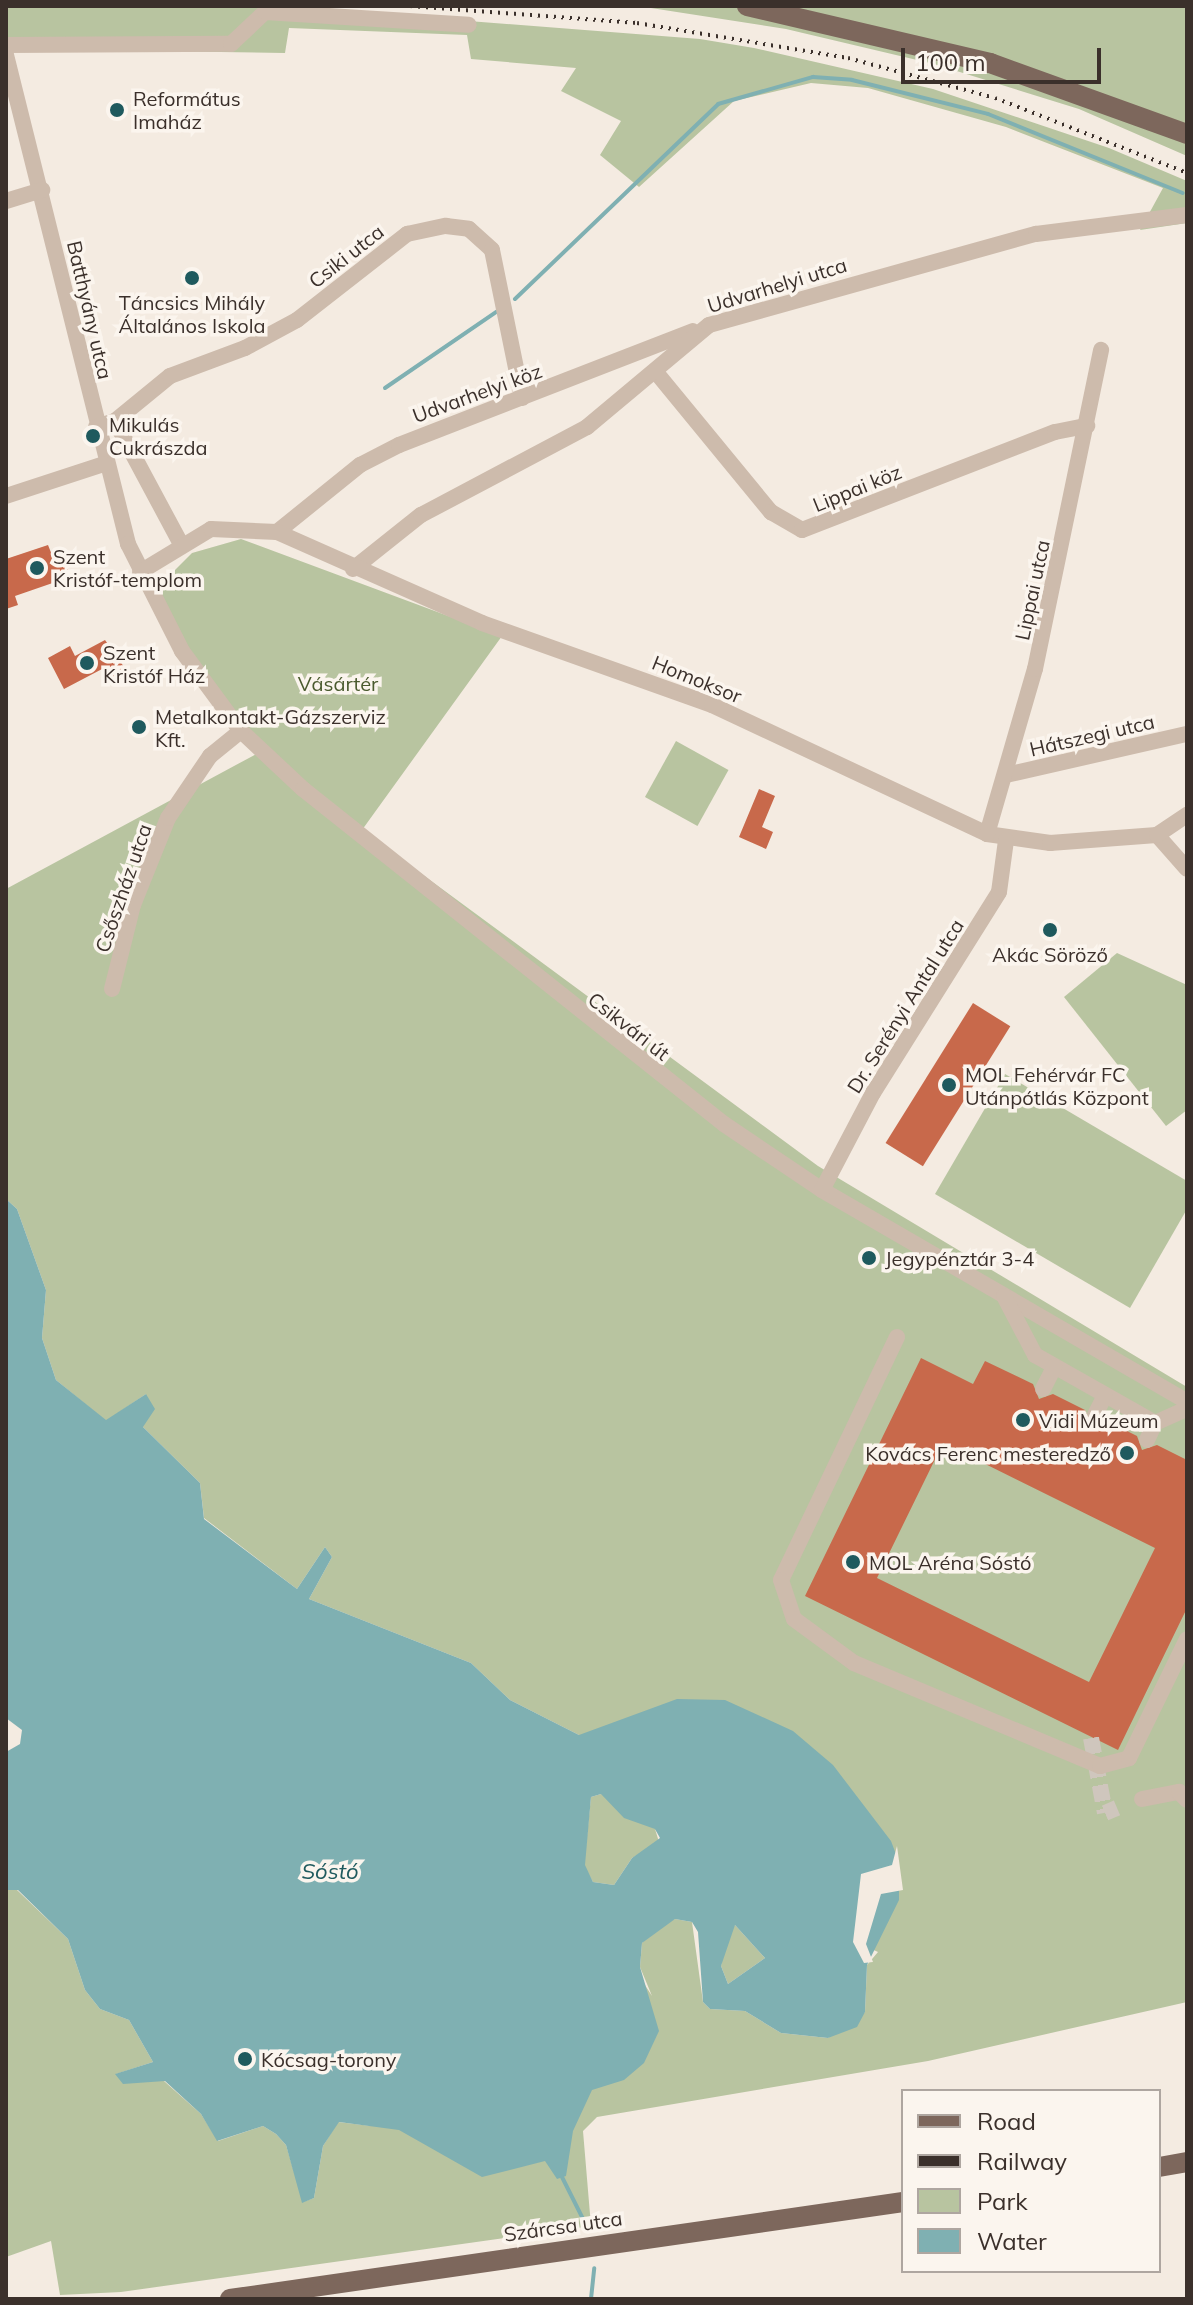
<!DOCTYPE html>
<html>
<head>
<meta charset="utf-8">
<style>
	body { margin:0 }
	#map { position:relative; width:1193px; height:2305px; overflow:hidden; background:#f4ebe1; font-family:Mulish,sans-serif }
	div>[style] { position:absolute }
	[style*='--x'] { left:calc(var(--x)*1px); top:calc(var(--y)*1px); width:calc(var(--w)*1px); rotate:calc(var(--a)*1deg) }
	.green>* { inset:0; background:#b8c4a0; transform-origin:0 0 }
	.water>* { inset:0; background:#7fb0b2 }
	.pier>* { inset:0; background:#f4ebe1 }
	.stream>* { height:4px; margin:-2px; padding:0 2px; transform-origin:2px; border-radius:2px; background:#7fb0b2 }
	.building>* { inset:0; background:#c8694b; transform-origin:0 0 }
	.minor-tunnel>* { height:16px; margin-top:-8px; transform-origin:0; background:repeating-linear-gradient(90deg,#cfc6bd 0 16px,transparent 0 24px) }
	.minor>* { height:16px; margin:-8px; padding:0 8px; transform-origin:8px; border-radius:8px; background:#cdbbac }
	.major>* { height:20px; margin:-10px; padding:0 10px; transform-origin:10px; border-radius:10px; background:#7d675c }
	.rail>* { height:4px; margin-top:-2px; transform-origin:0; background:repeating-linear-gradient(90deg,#3b302b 0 2px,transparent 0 8px) }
	.dots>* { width:22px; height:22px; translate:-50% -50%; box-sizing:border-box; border:4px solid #fbf5ee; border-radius:50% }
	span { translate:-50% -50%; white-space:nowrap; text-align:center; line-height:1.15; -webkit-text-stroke:7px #fbf5ee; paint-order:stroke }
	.poi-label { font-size:20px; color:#3b302b }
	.left { translate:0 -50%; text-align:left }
	.right { translate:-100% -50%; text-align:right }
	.street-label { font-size:20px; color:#3b302b }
	.park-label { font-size:20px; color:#4a5a2e }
	.water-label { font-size:22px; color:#1f5a5e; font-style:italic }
	.frame { position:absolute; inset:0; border:8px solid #3b302b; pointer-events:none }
	.legend { position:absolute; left:901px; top:2089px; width:260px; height:184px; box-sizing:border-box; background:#fbf5ee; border:2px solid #aea6a0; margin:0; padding:10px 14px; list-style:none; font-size:24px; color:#3b302b }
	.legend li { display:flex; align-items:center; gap:16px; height:40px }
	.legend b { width:40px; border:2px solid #aea6a0 }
	.scale { position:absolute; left:901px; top:48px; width:200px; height:36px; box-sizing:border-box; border:4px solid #3b302b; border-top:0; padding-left:10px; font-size:24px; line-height:28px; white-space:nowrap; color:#3b302b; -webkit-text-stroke:6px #fbf5ee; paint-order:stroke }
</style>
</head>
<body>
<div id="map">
	<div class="green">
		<i style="clip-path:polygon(6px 6px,276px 6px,700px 39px,754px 48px,933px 89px,1109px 148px,1187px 181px,1187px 223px,1140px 230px,1163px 188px,1006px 127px,868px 88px,811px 83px,734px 101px,639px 187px,600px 155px,621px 121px,561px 91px,576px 68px,471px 59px,467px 35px,289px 28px,285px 53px,6px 49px)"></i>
		<i style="clip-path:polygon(638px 6px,1187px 6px,1187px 156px,1079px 109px,934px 64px,786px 29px)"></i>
		<i style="clip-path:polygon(241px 539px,502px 636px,362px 830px,818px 1166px,1187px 1387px,1187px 2002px,928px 2061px,597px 2117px,583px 2131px,591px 2226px,121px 2292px,60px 2295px,51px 2241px,6px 2257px,6px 1890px,17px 1890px,68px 1939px,85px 1990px,100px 2009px,129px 2020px,153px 2062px,116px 2074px,164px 2081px,201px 2114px,218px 2141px,263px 2126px,276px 2134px,286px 2145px,303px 2202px,314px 2198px,323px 2146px,338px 2122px,371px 2126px,544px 1828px,652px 1996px,640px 1967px,642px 1943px,656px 1927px,675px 1919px,692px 1922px,703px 2002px,710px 2009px,745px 2011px,781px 2033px,828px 2038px,865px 2012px,867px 1965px,878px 1952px,677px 1859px,655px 1829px,659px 1842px,632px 1858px,614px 1885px,593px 1882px,584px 1865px,591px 1797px,601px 1794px,579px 1735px,510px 1700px,471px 1663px,309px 1599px,332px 1557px,325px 1547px,297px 1589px,204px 1518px,200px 1483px,143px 1427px,146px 1394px,106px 1421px,56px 1380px,42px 1338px,46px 1290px,17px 1209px,6px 1199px,6px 889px,260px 752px,149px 596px,192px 553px)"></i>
		<i style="left:676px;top:741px;width:60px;height:64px;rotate:29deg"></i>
		<i style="clip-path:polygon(1117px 953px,1187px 985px,1187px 1110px,1166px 1126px,1064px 997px)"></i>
		<i style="clip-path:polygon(1005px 1074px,1187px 1181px,1187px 1209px,1130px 1308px,935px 1194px)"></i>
		<i style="clip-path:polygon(735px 1925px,765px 1958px,728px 1984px,721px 1966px,728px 1929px)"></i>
	</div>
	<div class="water">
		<i style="clip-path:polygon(evenodd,6px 1199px,17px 1209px,46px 1290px,42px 1338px,56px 1380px,106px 1420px,146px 1394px,155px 1409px,143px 1427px,200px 1483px,204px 1519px,297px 1589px,325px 1547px,332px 1557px,309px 1599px,471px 1663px,510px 1700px,579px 1735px,677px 1699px,725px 1700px,793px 1731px,833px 1765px,891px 1841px,899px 1862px,899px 1900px,867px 1965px,865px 2012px,857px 2027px,828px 2038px,781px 2033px,745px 2011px,710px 2009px,703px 2002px,698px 1932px,692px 1922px,675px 1919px,642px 1943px,640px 1967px,659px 2031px,644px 2063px,624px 2080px,592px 2090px,573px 2131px,566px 2176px,557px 2179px,545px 2161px,482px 2177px,399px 2130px,339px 2122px,323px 2146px,314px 2198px,302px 2203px,286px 2145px,276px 2134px,263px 2126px,217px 2141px,201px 2114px,165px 2081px,123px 2084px,115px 2074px,153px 2062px,129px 2020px,100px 2009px,85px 1990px,68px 1939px,18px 1890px,6px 1890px,6px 1752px,20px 1744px,22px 1730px,6px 1718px,6px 1199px,601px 1794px,624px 1818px,655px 1829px,660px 1838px,632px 1858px,614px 1885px,593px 1882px,585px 1865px,591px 1797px,601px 1794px,6px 1199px,735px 1925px,765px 1958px,728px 1984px,721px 1966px,735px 1925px)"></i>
	</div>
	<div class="pier">
		<i style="clip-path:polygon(897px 1846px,903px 1890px,881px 1894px,866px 1944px,873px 1962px,864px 1963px,853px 1942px,861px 1874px,892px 1865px)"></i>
	</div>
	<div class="stream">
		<i style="--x:515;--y:299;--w:281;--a:-43.8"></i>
		<i style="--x:718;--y:104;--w:99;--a:-15.9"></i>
		<i style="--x:813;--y:77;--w:39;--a:4"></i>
		<i style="--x:852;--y:80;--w:140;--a:14"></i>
		<i style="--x:988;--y:114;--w:210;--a:22.1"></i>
		<i style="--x:385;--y:388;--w:138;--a:-34.4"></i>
		<i style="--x:562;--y:2177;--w:60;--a:63.4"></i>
		<i style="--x:591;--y:2299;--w:31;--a:-84"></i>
	</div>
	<div class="building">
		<i style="clip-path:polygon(48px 545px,52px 555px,62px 552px,70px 577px,15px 596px,18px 605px,6px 609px,6px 559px)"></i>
		<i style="clip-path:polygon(105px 640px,129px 674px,112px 683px,104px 668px,64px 689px,48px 658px,70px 646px,75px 656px)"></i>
		<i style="clip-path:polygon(759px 789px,775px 796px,762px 827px,773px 832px,766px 849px,739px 837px)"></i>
		<i style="left:973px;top:1003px;width:44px;height:165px;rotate:32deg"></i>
		<i style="clip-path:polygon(evenodd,921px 1358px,973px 1384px,985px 1361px,1033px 1384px,1039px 1399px,1053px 1394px,1085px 1410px,1091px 1425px,1105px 1420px,1137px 1436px,1142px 1450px,1157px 1445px,1187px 1460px,1187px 1608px,1118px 1750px,805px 1596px,921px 1358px,943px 1443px,1155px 1548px,1089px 1682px,877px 1578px,943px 1443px)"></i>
	</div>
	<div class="minor-tunnel">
		<i style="--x:1091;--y:1738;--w:76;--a:79.4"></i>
		<i style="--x:1105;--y:1813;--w:13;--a:-23"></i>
	</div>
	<div class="minor">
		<i style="--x:6;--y:45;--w:225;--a:-0.3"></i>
		<i style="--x:231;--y:44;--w:47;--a:-43.3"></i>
		<i style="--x:265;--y:12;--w:204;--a:3.6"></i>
		<i style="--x:6;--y:55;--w:504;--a:75.99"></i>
		<i style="--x:128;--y:544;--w:120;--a:63.2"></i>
		<i style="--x:182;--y:651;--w:99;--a:53.6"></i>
		<i style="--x:241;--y:731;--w:85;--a:43.1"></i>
		<i style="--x:303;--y:789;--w:538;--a:38.51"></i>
		<i style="--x:724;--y:1124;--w:118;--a:34"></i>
		<i style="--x:822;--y:1190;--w:422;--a:30.1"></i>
		<i style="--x:6;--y:201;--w:38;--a:-17"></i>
		<i style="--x:655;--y:371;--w:183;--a:50.6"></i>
		<i style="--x:771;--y:512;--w:36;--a:30"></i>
		<i style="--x:802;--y:530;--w:271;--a:-21.2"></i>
		<i style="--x:1055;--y:432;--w:33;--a:-11"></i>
		<i style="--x:115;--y:421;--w:140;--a:61.8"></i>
		<i style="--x:96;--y:427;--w:20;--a:-18"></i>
		<i style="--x:115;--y:421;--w:71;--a:-39.3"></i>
		<i style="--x:170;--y:376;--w:80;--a:-20.5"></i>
		<i style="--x:245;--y:348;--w:59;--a:-28.3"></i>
		<i style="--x:297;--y:320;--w:140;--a:-38"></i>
		<i style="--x:407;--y:234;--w:40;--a:-12"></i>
		<i style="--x:446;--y:226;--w:23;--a:7"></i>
		<i style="--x:469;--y:229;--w:31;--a:42"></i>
		<i style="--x:492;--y:250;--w:151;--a:78.5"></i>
		<i style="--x:6;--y:496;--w:103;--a:-18.1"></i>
		<i style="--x:277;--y:532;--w:107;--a:-38.9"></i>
		<i style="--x:360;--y:465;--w:44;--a:-27.1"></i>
		<i style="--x:399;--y:445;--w:315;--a:-21.2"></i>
		<i style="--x:353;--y:569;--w:87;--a:-38.5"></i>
		<i style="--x:421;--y:515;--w:188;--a:-27.9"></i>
		<i style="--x:587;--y:427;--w:159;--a:-39.9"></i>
		<i style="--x:709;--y:325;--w:339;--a:-15.6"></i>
		<i style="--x:1036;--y:234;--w:152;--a:-7.2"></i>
		<i style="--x:140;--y:572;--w:83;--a:-31.2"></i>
		<i style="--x:211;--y:529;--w:66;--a:2.6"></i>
		<i style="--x:277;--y:532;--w:224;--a:23.9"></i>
		<i style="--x:482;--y:623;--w:244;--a:19.6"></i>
		<i style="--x:712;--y:705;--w:304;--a:25.1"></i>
		<i style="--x:987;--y:834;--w:64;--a:8.1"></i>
		<i style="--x:1050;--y:843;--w:107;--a:-4.3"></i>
		<i style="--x:1006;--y:775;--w:186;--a:-12.8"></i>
		<i style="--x:987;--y:834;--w:172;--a:-73.8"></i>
		<i style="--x:1035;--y:669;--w:326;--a:-78.3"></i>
		<i style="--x:1157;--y:835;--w:45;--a:48.6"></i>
		<i style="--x:1157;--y:835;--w:36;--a:-34"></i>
		<i style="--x:112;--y:989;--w:87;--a:-76"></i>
		<i style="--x:133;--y:905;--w:94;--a:-68.1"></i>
		<i style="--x:168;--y:818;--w:75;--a:-55.9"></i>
		<i style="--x:210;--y:756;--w:40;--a:-39"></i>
		<i style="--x:822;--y:1190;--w:110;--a:-62.3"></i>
		<i style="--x:873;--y:1093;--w:237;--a:-57.9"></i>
		<i style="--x:999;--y:892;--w:52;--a:-82.3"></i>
		<i style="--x:1004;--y:1296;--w:67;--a:62.3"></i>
		<i style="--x:1035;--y:1355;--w:138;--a:29.5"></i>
		<i style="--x:1155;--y:1423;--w:35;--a:-24"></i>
		<i style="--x:897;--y:1337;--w:269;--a:115.5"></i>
		<i style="--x:781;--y:1580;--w:41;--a:71.6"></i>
		<i style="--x:794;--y:1619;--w:74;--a:36.3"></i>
		<i style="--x:854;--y:1663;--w:267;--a:22.7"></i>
		<i style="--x:1100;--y:1766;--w:30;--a:-15"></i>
		<i style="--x:1129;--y:1758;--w:132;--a:-64"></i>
		<i style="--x:1043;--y:1389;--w:25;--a:-63"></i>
		<i style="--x:1095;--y:1415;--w:22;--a:-63"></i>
		<i style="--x:1147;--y:1440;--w:19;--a:-65"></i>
		<i style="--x:1142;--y:1799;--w:38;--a:-11"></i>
		<i style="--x:1179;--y:1792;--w:11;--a:45"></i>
	</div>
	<div class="major">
		<i style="--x:747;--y:6;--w:250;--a:13.2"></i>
		<i style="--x:990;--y:63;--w:209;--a:19.8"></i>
		<i style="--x:1159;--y:2167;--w:28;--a:-10"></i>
		<i style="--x:230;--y:2299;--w:680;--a:-8.2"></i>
	</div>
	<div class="rail">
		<i style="--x:410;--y:6;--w:228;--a:4.3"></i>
		<i style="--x:637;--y:23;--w:214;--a:9.4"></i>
		<i style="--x:848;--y:58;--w:152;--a:15.2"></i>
		<i style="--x:995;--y:98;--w:206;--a:21.3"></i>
	</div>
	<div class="dots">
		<i style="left:117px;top:110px;background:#1f5a5e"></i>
		<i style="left:192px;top:278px;background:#1f5a5e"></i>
		<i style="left:93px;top:436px;background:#1f5a5e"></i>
		<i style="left:37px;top:568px;background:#1f5a5e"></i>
		<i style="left:87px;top:663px;background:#1f5a5e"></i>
		<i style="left:139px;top:727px;background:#1f5a5e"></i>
		<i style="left:1050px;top:930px;background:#1f5a5e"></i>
		<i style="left:949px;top:1085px;background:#1f5a5e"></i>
		<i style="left:869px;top:1258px;background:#1f5a5e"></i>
		<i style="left:1023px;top:1420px;background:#1f5a5e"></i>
		<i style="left:1127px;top:1453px;background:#1f5a5e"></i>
		<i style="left:853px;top:1562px;background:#1f5a5e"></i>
		<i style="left:245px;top:2059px;background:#1f5a5e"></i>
	</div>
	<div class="poi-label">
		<span class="left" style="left:133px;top:110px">Református<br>Imaház</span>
		<span style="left:192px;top:314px">Táncsics Mihály<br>Általános Iskola</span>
		<span class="left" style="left:109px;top:436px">Mikulás<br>Cukrászda</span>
		<span class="left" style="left:53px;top:568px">Szent<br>Kristóf-templom</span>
		<span class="left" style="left:103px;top:664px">Szent<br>Kristóf Ház</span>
		<span class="left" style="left:155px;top:728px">Metalkontakt-Gázszerviz<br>Kft.</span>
		<span style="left:1050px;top:954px">Akác Söröző</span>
		<span class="left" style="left:965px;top:1086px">MOL Fehérvár FC<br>Utánpótlás Központ</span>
		<span class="left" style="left:885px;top:1258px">Jegypénztár 3-4</span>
		<span class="left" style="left:1039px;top:1420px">Vidi Múzeum</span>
		<span class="right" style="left:1111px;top:1453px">Kovács Ferenc mesteredző</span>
		<span class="left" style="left:869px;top:1562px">MOL Aréna Sóstó</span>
		<span class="left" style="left:261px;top:2059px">Kócsag-torony</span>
	</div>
	<div class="street-label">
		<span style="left:346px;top:256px;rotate:-38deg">Csiki utca</span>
		<span style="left:777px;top:285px;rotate:-17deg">Udvarhelyi utca</span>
		<span style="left:90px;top:310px;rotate:77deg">Batthyány utca</span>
		<span style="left:477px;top:393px;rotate:-20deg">Udvarhelyi köz</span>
		<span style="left:857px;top:488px;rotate:-22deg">Lippai köz</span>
		<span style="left:1032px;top:590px;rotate:-78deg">Lippai utca</span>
		<span style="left:697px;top:679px;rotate:22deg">Homoksor</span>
		<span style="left:1092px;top:735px;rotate:-13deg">Hátszegi utca</span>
		<span style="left:123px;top:888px;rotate:-71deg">Csőszház utca</span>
		<span style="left:905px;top:1006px;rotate:-58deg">Dr. Serényi Antal utca</span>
		<span style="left:629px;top:1026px;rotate:38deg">Csikvári út</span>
		<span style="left:563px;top:2226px;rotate:-8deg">Szárcsa utca</span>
	</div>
	<div class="park-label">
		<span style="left:338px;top:683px">Vásártér</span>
	</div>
	<div class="water-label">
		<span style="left:330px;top:1872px">Sóstó</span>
	</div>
	<div class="frame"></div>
	<ul class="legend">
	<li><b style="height:10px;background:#7d675c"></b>Road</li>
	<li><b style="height:10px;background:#3b302b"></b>Railway</li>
	<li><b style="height:22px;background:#b8c4a0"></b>Park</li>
	<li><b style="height:22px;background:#7fb0b2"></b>Water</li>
	</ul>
	<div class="scale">100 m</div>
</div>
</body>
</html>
